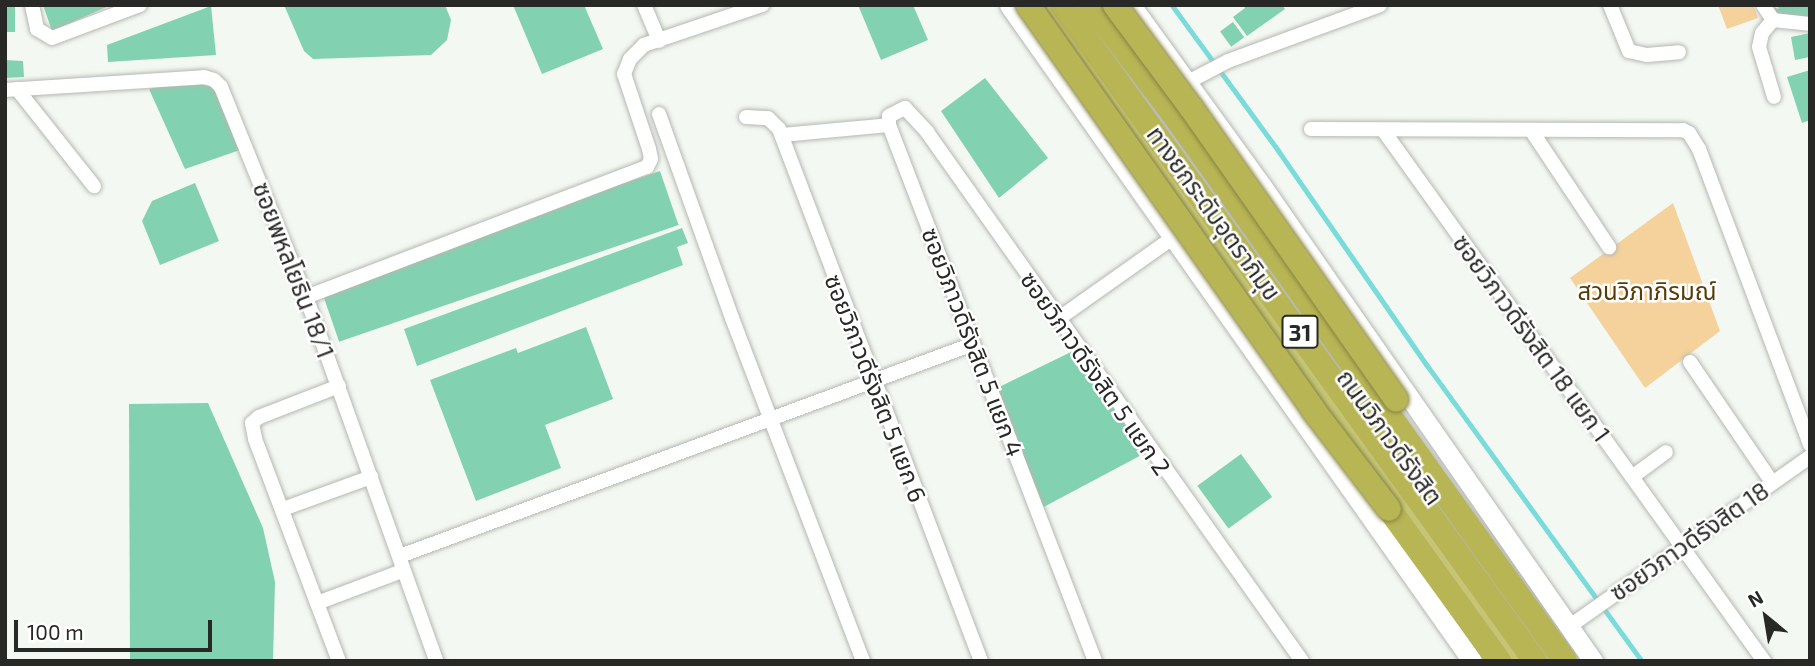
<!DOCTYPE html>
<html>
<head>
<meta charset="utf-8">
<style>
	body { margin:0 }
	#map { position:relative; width:1815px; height:666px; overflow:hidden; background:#f4f8f2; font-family:"Exo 2","Noto Sans Thai",sans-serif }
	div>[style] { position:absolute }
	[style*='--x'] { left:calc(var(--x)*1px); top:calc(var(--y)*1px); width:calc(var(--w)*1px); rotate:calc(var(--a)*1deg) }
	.green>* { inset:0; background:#f5d29c }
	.stream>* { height:4.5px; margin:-2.25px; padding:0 2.25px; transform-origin:2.25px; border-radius:2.25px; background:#7adbdb }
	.building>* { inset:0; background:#82d2b1; transform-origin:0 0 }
	.roads { filter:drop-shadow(0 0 2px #b4b8b2) drop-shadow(0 0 2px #b4b8b2) }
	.minor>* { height:14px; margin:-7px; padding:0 7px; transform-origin:7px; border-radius:7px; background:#fff }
	.secondary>* { height:19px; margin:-9.5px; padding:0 9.5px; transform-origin:9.5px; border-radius:9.5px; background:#fff }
	.trunk>* { height:23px; margin:-11.5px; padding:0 11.5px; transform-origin:11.5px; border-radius:11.5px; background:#c6c476 }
	.motorway>* { height:24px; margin:-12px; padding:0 12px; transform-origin:12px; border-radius:12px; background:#b8b554 }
	.bridges { filter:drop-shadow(0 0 2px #868444) drop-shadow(0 0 2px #868444) }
	.motorway-bridge>* { height:24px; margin:-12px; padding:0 12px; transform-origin:12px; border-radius:12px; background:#b8b554 }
	span { translate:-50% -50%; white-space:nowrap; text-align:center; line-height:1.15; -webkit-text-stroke:5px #fff; paint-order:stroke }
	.shield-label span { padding:2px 5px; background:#fff; border:2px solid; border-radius:5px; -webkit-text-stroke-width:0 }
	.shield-label { font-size:23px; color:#282927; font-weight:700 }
	.street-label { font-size:24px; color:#282927 }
	.park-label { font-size:24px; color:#573c0a }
	.frame { position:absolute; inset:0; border:7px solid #282927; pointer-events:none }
	.north { position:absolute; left:1731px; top:582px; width:70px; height:70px; -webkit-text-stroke:5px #fff; paint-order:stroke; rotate:330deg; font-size:19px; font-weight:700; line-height:28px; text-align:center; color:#282927 }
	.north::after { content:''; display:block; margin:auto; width:24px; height:32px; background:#282927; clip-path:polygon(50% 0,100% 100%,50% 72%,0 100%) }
	.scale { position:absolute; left:14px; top:620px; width:198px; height:32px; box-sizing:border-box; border:4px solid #282927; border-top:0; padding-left:9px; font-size:21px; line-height:24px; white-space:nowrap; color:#282927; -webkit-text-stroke:5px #fff; paint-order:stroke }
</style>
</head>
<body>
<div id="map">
	<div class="green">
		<i style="clip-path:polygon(1718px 5px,1753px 5px,1758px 18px,1727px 29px)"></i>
		<i style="clip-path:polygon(1673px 203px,1720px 331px,1645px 388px,1570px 278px)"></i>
	</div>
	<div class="stream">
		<i style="--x:1172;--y:5;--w:180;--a:53.8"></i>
		<i style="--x:1278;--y:150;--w:262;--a:55.3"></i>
		<i style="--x:1427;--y:365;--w:366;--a:54"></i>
	</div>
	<div class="building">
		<i style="left:5px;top:5px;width:10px;height:27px"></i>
		<i style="clip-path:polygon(43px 5px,111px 5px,52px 31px)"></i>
		<i style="clip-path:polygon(284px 5px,445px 5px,451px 20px,447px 40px,431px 55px,313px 59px,304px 51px)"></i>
		<i style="clip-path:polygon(513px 5px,584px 5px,603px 49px,542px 74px)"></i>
		<i style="clip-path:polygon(858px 5px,913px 5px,928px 40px,881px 60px)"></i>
		<i style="clip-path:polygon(1243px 5px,1282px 5px,1285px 9px,1247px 36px,1233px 17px,1245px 8px)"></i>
		<i style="clip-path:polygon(1777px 5px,1810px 5px,1810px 18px,1777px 16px,1772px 7px,1779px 9px)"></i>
		<i style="clip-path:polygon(211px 6px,216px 55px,108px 62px,107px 45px)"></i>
		<i style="left:1233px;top:22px;width:19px;height:16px;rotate:54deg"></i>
		<i style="clip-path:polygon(1810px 33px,1810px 57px,1795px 60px,1791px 37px)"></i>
		<i style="clip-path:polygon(5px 60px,23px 61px,24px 77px,5px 78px)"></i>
		<i style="clip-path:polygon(1810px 70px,1810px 120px,1802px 123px,1787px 77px)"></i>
		<i style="clip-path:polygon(196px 77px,211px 81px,240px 150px,185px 169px,149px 89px)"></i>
		<i style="clip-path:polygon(985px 78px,1048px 158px,999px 198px,941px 111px)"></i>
		<i style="left:660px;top:171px;width:57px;height:359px;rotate:71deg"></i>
		<i style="clip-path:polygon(195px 183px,219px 241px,160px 265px,142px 221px,152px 201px)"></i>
		<i style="clip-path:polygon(682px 228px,688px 243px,677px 247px,683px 265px,417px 366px,404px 329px)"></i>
		<i style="clip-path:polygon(586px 327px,613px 399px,545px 425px,561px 468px,476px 501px,430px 380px,516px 348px,518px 353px)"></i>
		<i style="clip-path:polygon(1071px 352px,1149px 451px,1038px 510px,993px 390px)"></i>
		<i style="clip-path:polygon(208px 403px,263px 528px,275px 582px,273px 661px,130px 661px,129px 404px)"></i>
		<i style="left:1241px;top:454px;width:53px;height:54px;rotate:54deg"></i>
	</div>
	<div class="roads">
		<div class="minor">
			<i style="--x:32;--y:5;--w:25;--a:78"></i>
			<i style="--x:37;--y:29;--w:17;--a:31"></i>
			<i style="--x:52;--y:38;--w:94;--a:-20.6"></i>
			<i style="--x:644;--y:5;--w:39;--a:67"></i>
			<i style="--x:1610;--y:5;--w:50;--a:67.6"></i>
			<i style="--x:1629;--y:51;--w:18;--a:13"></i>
			<i style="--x:1647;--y:55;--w:32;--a:-5"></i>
			<i style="--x:1763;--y:5;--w:18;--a:56"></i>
			<i style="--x:1773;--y:20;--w:17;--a:130"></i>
			<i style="--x:1762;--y:33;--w:14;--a:102"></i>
			<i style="--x:1759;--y:47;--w:52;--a:73.3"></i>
			<i style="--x:1773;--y:20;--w:37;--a:6"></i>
			<i style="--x:1188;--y:82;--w:45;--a:-27.7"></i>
			<i style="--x:1228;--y:61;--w:162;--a:-20.2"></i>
			<i style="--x:17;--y:89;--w:124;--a:51.6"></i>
			<i style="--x:5;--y:90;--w:199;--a:-3.7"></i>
			<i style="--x:204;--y:77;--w:10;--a:17"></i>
			<i style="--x:214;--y:80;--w:10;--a:45"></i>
			<i style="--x:221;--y:87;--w:227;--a:68"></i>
			<i style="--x:306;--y:297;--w:387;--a:70.3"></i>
			<i style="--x:659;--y:114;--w:217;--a:70.3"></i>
			<i style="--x:732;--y:318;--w:367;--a:69.1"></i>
			<i style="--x:746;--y:117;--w:22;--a:3"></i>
			<i style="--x:768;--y:118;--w:16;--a:45"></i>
			<i style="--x:779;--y:129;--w:569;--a:69.21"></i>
			<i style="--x:889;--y:125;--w:9;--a:-90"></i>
			<i style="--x:889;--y:116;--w:18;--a:-27"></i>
			<i style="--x:905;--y:108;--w:33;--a:47"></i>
			<i style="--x:927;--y:132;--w:648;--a:54.67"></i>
			<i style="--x:1311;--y:129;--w:372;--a:0.2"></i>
			<i style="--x:1683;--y:130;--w:7;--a:27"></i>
			<i style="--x:1689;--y:133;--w:19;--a:58"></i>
			<i style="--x:1699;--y:149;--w:316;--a:69.4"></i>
			<i style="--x:1383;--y:130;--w:654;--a:54.34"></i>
			<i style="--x:1531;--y:130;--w:141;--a:56.3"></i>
			<i style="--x:782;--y:135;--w:107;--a:-5.3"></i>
			<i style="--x:889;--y:125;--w:574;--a:68.98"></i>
			<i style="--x:306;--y:297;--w:365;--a:-20.9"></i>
			<i style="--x:647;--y:167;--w:9;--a:-63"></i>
			<i style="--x:651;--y:159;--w:10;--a:-101"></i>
			<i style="--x:649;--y:149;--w:79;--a:-108.4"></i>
			<i style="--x:624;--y:74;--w:16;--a:-68"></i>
			<i style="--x:630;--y:59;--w:20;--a:-45"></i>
			<i style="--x:644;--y:45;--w:125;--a:-18.7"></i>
			<i style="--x:1058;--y:319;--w:142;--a:-35.3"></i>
			<i style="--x:1690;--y:362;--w:145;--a:55.7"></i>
			<i style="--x:339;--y:386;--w:86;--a:158.8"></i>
			<i style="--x:259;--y:417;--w:9;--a:139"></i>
			<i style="--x:252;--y:423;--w:16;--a:79"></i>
			<i style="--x:255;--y:439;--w:237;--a:69.3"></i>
			<i style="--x:1632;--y:477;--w:42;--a:-36.3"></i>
			<i style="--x:283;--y:509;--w:94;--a:-20"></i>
			<i style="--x:400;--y:556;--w:611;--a:-20.3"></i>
			<i style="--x:317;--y:603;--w:91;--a:-20.6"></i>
			<i style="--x:1570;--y:626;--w:294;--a:-35.2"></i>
		</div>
		<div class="secondary">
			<i style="--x:1009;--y:5;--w:803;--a:54.79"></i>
			<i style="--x:1131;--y:5;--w:223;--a:54.1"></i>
			<i style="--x:1262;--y:186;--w:579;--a:55.13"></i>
		</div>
		<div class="trunk">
			<i style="--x:1047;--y:5;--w:808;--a:54.26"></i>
		</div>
		<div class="motorway">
			<i style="--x:1062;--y:5;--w:809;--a:54.21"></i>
			<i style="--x:1091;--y:5;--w:134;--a:52.9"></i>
			<i style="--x:1172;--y:112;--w:675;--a:54.4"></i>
			<i style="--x:1389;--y:509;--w:188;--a:54.1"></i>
		</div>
	</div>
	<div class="bridges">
		<div class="motorway-bridge">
			<i style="--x:1028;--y:5;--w:497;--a:54.8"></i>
			<i style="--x:1314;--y:411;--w:123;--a:52.6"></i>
			<i style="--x:1115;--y:5;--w:129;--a:53.5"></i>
			<i style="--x:1192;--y:109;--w:355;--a:54.9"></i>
		</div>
	</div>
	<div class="shield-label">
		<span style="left:1300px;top:332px">31</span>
	</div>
	<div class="street-label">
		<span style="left:1214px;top:213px;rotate:54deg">ทางยกระดับอุตราภิมุข</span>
		<span style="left:294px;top:270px;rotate:69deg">ซอยพหลโยธิน 18/1</span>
		<span style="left:1532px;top:338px;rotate:54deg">ซอยวิภาวดีรังสิต 18 แยก 1</span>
		<span style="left:973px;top:342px;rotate:69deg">ซอยวิภาวดีรังสิต 5 แยก 4</span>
		<span style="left:1096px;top:373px;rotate:55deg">ซอยวิภาวดีรังสิต 5 แยก 2</span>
		<span style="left:876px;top:388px;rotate:69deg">ซอยวิภาวดีรังสิต 5 แยก 6</span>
		<span style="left:1390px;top:437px;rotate:54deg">ถนนวิภาวดีรังสิต</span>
		<span style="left:1689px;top:541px;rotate:-35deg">ซอยวิภาวดีรังสิต 18</span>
	</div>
	<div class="park-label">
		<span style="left:1647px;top:291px">สวนวิภาภิรมณ์</span>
	</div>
	<div class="frame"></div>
	<div class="north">N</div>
	<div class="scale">100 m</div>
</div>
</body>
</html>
